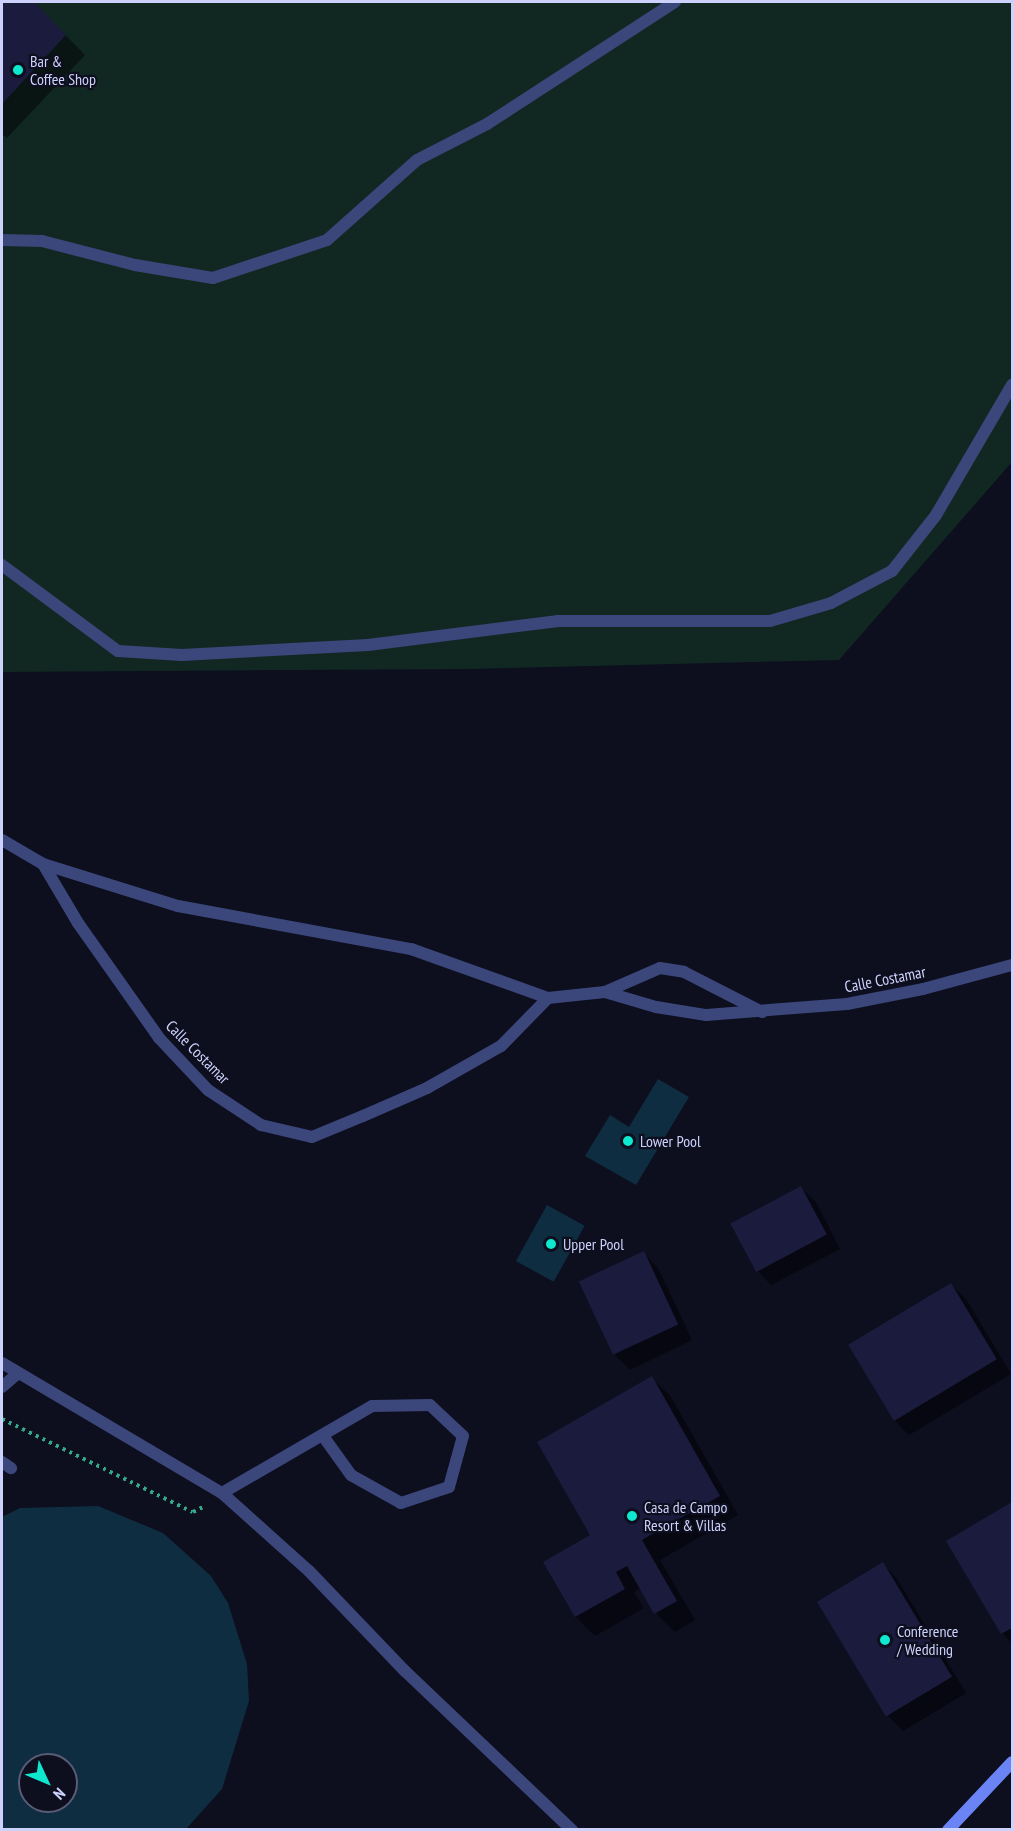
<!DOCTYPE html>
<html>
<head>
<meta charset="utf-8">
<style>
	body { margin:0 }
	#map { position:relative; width:1014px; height:1831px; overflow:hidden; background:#0d0e1e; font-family:"PT Sans Narrow",sans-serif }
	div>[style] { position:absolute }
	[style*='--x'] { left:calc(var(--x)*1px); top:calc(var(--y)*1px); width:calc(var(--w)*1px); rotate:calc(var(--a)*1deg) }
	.green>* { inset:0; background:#112822 }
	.water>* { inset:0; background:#0f2d41; transform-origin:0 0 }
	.shadow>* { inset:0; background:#0007 }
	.building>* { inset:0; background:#1b1b3e; transform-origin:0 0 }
	.path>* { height:4px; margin-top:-2px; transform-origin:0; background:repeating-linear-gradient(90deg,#34a989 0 3px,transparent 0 7.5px) }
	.lane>* { height:12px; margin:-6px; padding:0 6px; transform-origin:6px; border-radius:6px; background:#3b467b }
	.street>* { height:12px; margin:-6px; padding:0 6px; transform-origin:6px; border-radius:6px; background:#3b467b }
	.secondary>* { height:12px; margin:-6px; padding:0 6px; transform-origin:6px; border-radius:6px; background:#6a84f6 }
	.dots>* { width:16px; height:16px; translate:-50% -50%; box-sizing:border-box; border:3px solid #0d0e1e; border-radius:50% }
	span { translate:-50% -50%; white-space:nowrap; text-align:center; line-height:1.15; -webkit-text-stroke:4.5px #0d0e1e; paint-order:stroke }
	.poi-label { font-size:16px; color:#cdd2fc }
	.left { translate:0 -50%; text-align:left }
	.street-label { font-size:16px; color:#cdd2fc }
	.frame { position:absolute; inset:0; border:3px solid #cdd2fc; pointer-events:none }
	.north { position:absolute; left:18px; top:1753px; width:60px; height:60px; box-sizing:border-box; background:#0d0e1e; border:2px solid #5a5c77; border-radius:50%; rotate:134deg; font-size:16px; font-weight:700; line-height:24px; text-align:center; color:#cdd2fc }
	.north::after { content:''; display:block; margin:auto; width:21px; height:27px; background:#0de8cf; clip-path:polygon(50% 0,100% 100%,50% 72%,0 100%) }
</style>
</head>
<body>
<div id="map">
	<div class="green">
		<i style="clip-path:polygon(2px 2px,1012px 2px,1012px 462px,839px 660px,467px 669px,2px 672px)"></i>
	</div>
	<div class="water">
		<i style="clip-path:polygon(658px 1079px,689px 1097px,636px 1185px,585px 1156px,610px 1115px,629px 1127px)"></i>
		<i style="left:547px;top:1205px;width:43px;height:64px;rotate:29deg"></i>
		<i style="clip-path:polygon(evenodd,98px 1506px,163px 1533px,211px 1576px,228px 1603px,247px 1664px,249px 1701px,222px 1789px,186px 1829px,2px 1829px,2px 1517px,20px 1508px,98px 1506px,30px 1765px,66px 1765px,66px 1801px,30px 1801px,30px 1765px)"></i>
	</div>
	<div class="shadow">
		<i style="clip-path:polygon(2px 2px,33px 2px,85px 55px,7px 138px,2px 134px)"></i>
		<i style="clip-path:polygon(801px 1188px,816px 1202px,840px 1249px,771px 1285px,757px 1270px,732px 1224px)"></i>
		<i style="clip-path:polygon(643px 1253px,658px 1268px,692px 1340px,630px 1370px,615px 1355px)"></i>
		<i style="clip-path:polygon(951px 1285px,966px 1299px,1011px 1374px,909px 1435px,894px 1420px)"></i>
		<i style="clip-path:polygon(652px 1378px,671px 1397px,738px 1515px,660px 1560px,695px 1620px,675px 1632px,656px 1613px,641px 1588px,634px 1592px,644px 1608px,595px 1636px,576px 1617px,545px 1563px,592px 1536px)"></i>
		<i style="clip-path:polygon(1012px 1503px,1012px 1643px,1002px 1633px,948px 1541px)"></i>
		<i style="clip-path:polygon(883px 1564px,897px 1579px,966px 1693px,903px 1731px,888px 1716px)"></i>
	</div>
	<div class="building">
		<i style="clip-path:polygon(2px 2px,34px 2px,66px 35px,2px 104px)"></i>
		<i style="left:801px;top:1186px;width:55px;height:80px;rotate:62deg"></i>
		<i style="left:644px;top:1251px;width:81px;height:72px;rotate:65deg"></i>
		<i style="left:951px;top:1283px;width:89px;height:120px;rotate:59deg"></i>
		<i style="clip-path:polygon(652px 1376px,720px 1496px,642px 1540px,677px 1601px,654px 1614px,627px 1566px,616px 1572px,625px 1589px,575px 1617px,543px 1562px,590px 1535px,537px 1442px)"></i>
		<i style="clip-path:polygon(1012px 1502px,1012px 1628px,1001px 1634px,946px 1541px)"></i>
		<i style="left:883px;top:1562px;width:134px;height:77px;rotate:59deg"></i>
	</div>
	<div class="path">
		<i style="--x:2;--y:1419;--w:212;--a:26"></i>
		<i style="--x:193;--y:1512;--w:13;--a:-27"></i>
	</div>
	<div class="lane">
		<i style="--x:2;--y:240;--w:40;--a:1.4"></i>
		<i style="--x:42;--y:241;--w:96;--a:14.5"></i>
		<i style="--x:135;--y:265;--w:79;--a:9.5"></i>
		<i style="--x:213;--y:278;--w:120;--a:-18.4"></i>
		<i style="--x:327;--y:240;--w:120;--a:-41.6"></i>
		<i style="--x:417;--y:160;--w:79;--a:-27.2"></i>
		<i style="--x:487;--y:124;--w:224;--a:-33"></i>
		<i style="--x:2;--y:565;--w:144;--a:36.6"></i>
		<i style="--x:118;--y:651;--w:64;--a:3.6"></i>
		<i style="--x:182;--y:655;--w:186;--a:-3.1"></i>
		<i style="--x:368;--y:645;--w:192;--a:-7.2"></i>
		<i style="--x:558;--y:621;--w:212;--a:0"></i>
		<i style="--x:770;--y:621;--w:64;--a:-16.4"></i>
		<i style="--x:831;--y:603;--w:69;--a:-27.7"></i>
		<i style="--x:892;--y:571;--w:71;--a:-51.8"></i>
		<i style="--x:936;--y:515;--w:151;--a:-59.7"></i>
		<i style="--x:2;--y:1387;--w:21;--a:-41"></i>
		<i style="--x:2;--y:1462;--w:11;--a:34"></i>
		<i style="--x:222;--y:1493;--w:173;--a:-30.1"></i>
		<i style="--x:372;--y:1406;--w:58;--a:-1"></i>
		<i style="--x:430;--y:1405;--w:45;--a:43.2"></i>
		<i style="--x:463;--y:1436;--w:53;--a:105.4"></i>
		<i style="--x:449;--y:1487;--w:51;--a:161.6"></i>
		<i style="--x:401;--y:1503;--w:57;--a:-150.8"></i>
		<i style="--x:351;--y:1475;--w:48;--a:-125.7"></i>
	</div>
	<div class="street">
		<i style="--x:2;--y:840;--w:48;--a:30.3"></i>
		<i style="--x:43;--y:864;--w:141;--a:17.3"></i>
		<i style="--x:178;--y:906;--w:237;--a:10.5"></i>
		<i style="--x:411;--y:949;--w:145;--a:19.7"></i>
		<i style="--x:548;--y:998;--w:57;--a:-6"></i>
		<i style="--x:605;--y:992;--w:60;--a:-23.6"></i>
		<i style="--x:660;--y:968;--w:24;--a:9"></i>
		<i style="--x:684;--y:972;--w:88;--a:27.1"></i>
		<i style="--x:43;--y:864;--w:69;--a:59.3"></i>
		<i style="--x:78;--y:923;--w:141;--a:54.8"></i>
		<i style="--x:159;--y:1038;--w:71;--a:46.7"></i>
		<i style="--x:208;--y:1090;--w:64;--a:33.4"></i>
		<i style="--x:261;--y:1125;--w:52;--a:13.2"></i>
		<i style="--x:312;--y:1137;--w:55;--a:-22.4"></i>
		<i style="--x:363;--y:1116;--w:70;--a:-23.6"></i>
		<i style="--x:427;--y:1088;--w:85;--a:-29.6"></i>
		<i style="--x:501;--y:1046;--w:67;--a:-45.6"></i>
		<i style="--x:605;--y:992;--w:53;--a:16.4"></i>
		<i style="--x:656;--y:1007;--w:51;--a:9.1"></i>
		<i style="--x:706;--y:1015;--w:141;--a:-4.5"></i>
		<i style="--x:847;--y:1004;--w:77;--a:-11.2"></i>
		<i style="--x:923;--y:989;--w:92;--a:-15.1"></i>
		<i style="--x:2;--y:1363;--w:256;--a:30.6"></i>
		<i style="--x:222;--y:1493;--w:117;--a:41.9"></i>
		<i style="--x:309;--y:1571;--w:139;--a:46.2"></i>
		<i style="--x:405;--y:1671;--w:231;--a:43.6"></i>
	</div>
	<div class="secondary">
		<i style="--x:948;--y:1830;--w:93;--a:-46.7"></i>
	</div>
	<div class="dots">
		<i style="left:18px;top:70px;background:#0de8cf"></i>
		<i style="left:628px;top:1141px;background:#0de8cf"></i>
		<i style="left:551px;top:1244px;background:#0de8cf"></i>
		<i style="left:632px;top:1516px;background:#0de8cf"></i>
		<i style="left:885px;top:1640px;background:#0de8cf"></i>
	</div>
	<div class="poi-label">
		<span class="left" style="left:30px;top:70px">Bar &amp;<br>Coffee Shop</span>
		<span class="left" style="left:640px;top:1141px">Lower Pool</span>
		<span class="left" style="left:563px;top:1244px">Upper Pool</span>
		<span class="left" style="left:644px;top:1516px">Casa de Campo<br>Resort &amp; Villas</span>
		<span class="left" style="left:897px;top:1640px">Conference<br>/ Wedding</span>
	</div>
	<div class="street-label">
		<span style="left:885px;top:979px;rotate:-11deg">Calle Costamar</span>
		<span style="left:198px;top:1052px;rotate:45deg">Calle Costamar</span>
	</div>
	<div class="frame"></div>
	<div class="north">N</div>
</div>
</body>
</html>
